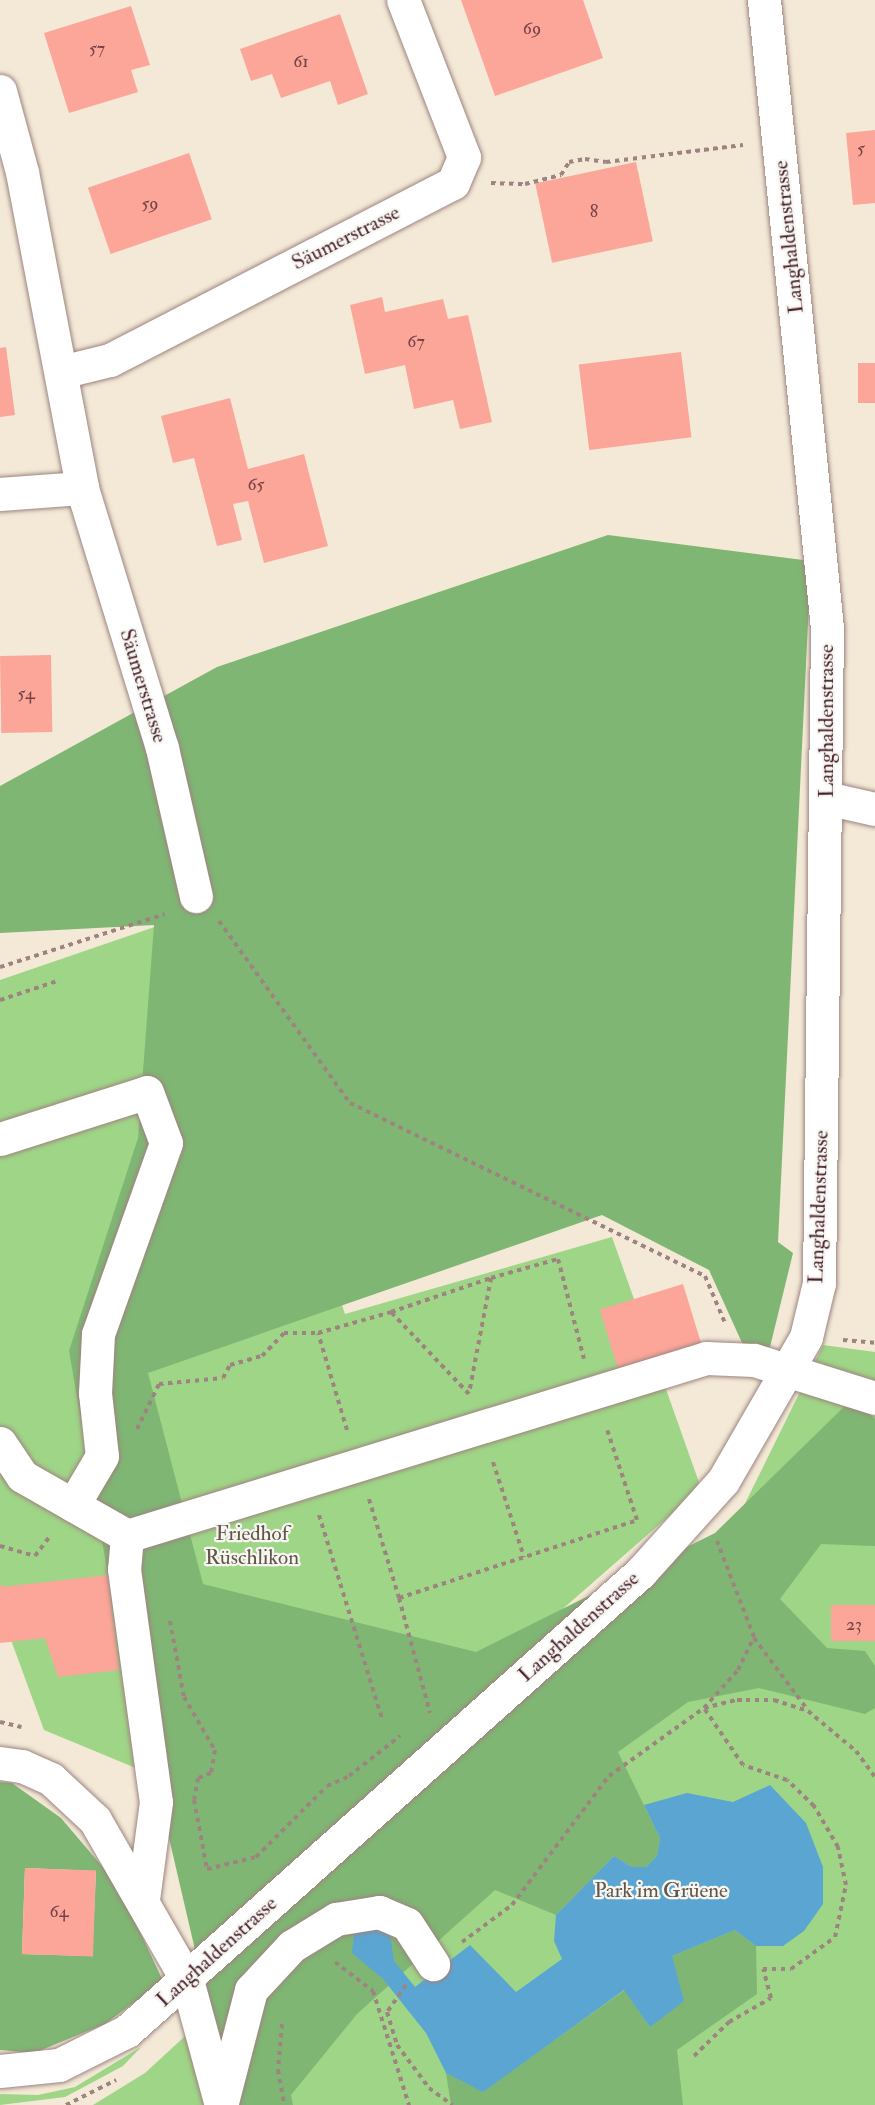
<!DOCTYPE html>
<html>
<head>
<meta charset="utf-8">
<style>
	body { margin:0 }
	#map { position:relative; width:875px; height:2105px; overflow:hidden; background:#f3e9d6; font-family:"IM FELL Double Pica",serif }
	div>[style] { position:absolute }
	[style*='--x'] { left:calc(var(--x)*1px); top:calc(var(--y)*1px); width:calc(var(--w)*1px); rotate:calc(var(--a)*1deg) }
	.green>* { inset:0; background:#9fd586 }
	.forest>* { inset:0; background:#7fb673 }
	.water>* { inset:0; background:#5ba5d3 }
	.building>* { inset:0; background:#fba699; transform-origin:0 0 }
	.path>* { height:4px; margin-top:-2px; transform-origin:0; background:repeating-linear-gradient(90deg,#9e8480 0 4.5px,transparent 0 9px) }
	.roads { filter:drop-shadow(0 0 2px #9e8480) drop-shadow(0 0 2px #9e8480) }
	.minor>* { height:33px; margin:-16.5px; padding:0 16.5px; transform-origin:16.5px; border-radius:16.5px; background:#fff }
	span { translate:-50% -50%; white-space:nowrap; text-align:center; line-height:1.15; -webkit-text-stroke:4.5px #f6f6f2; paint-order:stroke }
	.number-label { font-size:18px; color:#764146 }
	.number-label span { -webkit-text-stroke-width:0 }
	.street-label { font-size:21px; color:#4a1f2b }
	.park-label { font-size:21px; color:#645646 }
</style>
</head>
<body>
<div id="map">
	<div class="green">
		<i style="clip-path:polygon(210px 908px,345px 1314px,612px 1237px,701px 1488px,302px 1837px,44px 1730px,0 1610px,0 980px)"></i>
		<i style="clip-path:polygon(823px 1345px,875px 1352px,875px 2105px,93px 2105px,145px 2073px,729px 1536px)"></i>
		<i style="clip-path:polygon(141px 2047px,123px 2066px,65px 2097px,0 2105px,0 2094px,38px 2095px,75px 2087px)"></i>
	</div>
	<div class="forest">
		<i style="clip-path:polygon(608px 535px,811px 561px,778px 1242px,793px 1253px,770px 1347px,743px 1345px,709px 1270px,602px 1215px,148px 1373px,203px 1584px,476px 1652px,715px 1533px,852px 1399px,875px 1419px,875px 1546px,821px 1544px,780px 1599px,827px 1648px,865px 1651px,875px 1666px,875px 1708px,865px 1714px,759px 1688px,688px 1702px,618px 1752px,660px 1838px,657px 1856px,646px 1867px,632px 1867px,614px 1856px,556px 1915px,495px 1890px,357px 2014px,291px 2095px,293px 2105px,231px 2105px,108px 1575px,69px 1351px,138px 1138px,154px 925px,0 933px,0 786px,217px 667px)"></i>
		<i style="clip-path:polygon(evenodd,0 1782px,12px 1783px,61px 1818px,118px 1885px,163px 1981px,105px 2024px,34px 2053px,0 2050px,0 1782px,25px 1868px,96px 1871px,92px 1956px,22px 1954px,25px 1868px)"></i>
		<i style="clip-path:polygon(735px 1930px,756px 1946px,757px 1994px,677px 2050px,683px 2105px,451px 2105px,446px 2073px,483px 2091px,625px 1990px,650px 2027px,672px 1956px)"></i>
	</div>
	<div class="water">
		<i style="clip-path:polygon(770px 1785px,806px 1823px,823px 1867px,823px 1904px,804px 1931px,783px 1946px,756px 1946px,735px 1930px,672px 1956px,684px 2001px,650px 2027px,624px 1990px,483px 2092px,446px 2073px,426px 2033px,383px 1979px,352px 1953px,354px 1935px,372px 1921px,389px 1929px,394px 1961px,415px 1987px,470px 1945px,516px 1992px,562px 1959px,554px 1941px,556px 1915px,614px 1856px,632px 1867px,646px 1867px,657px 1856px,660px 1838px,644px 1805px,687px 1793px,733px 1802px)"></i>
	</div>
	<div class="building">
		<i style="clip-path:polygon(461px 0,583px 0,603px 58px,495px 96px)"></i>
		<i style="clip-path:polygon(131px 6px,150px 65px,131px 70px,138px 92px,69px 113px,44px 33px)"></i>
		<i style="clip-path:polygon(340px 14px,368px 94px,338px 105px,330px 81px,281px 98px,272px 74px,251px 81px,240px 49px)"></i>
		<i style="clip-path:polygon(875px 130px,875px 203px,853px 205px,846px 133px)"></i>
		<i style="left:189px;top:153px;width:70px;height:107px;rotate:71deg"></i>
		<i style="left:636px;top:162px;width:81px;height:103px;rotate:78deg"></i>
		<i style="clip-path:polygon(382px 297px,385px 312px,443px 299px,448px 319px,468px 315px,492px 422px,460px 429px,453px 400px,414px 409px,405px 365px,365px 374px,350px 305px)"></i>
		<i style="clip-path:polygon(6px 347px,15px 415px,0 417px,0 348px)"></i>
		<i style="left:681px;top:352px;width:86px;height:103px;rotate:83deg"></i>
		<i style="left:875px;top:363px;width:40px;height:17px;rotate:90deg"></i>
		<i style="clip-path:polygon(230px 398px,248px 469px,304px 454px,328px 546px,264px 563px,248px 501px,233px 504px,242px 540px,217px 546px,194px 458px,173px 463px,161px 416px)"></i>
		<i style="left:51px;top:655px;width:77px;height:51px;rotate:89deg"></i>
		<i style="left:683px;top:1284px;width:67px;height:87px;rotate:73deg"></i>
		<i style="clip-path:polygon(108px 1575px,119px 1670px,58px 1677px,45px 1638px,0 1643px,0 1582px,2px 1587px)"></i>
		<i style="left:875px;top:1605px;width:36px;height:44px;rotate:90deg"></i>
		<i style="left:25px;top:1868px;width:71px;height:86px;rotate:2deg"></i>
	</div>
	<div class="path">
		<i style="--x:491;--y:183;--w:34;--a:2"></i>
		<i style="--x:525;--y:184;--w:37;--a:-14"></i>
		<i style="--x:561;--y:175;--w:15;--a:-58"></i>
		<i style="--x:569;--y:162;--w:16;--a:-11"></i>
		<i style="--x:585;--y:159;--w:21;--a:8"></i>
		<i style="--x:606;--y:162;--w:138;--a:-7.1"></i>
		<i style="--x:219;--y:921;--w:224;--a:54.3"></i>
		<i style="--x:350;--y:1103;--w:395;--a:26"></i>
		<i style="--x:705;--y:1276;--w:51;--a:66.9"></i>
		<i style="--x:0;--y:967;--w:173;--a:-17.8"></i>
		<i style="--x:0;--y:1000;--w:63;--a:-18.4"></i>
		<i style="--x:491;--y:1278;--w:70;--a:-15.8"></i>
		<i style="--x:558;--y:1259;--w:103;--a:75.4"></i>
		<i style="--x:843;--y:1340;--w:32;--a:5"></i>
		<i style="--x:469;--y:1394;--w:113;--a:-133.6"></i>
		<i style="--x:391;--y:1312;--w:106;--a:-18.8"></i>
		<i style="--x:491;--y:1278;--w:117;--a:100.8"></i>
		<i style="--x:137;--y:1429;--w:50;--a:-63.9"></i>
		<i style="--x:159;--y:1384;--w:64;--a:-5.4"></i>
		<i style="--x:223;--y:1378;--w:15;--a:-62"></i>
		<i style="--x:230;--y:1365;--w:33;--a:-16"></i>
		<i style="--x:262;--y:1356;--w:32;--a:-46"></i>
		<i style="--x:284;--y:1333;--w:34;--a:0"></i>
		<i style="--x:347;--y:1430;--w:101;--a:-106.6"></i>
		<i style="--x:318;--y:1333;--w:76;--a:-16"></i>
		<i style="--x:493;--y:1462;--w:100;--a:71.9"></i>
		<i style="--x:369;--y:1499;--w:103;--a:73.1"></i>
		<i style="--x:399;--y:1598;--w:250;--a:-18.1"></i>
		<i style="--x:637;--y:1520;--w:99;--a:-108.3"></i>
		<i style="--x:319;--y:1515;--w:213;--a:72.8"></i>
		<i style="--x:0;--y:1546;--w:36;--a:16"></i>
		<i style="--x:35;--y:1556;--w:26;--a:-53"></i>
		<i style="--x:399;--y:1598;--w:119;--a:74.9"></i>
		<i style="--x:170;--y:1621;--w:77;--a:79.6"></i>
		<i style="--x:184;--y:1697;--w:61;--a:59.7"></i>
		<i style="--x:215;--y:1750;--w:23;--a:100"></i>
		<i style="--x:211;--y:1773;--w:14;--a:159"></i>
		<i style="--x:198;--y:1778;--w:22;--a:100"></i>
		<i style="--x:194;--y:1800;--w:70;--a:79.3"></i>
		<i style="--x:207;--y:1869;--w:50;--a:-13.8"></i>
		<i style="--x:256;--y:1857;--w:100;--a:-45"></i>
		<i style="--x:327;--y:1786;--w:24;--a:-24"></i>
		<i style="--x:349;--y:1776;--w:65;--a:-38.1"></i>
		<i style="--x:754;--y:1638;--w:89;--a:53.3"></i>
		<i style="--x:0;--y:1722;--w:22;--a:13"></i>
		<i style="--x:462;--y:1942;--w:62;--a:-36.5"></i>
		<i style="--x:512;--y:1905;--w:161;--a:-53.1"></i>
		<i style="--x:609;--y:1776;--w:117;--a:-35.6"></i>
		<i style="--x:704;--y:1708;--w:34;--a:-14"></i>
		<i style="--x:737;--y:1700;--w:37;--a:0"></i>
		<i style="--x:774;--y:1700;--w:36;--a:18"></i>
		<i style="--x:808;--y:1711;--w:62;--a:39.8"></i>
		<i style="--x:856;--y:1751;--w:32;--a:54"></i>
		<i style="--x:335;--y:1962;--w:48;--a:37.3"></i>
		<i style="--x:373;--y:1991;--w:120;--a:72.5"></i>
		<i style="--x:406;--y:1985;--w:33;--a:125"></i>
		<i style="--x:387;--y:2012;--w:34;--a:73"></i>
		<i style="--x:397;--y:2045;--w:54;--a:53.3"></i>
		<i style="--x:429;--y:2088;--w:29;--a:36"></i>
		<i style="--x:282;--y:2024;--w:46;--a:95"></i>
		<i style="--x:278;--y:2070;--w:36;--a:80"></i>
		<i style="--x:694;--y:2056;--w:49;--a:-44.2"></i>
		<i style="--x:729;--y:2022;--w:48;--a:-29.7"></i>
		<i style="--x:771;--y:1998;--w:30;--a:-105"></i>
		<i style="--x:763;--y:1969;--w:28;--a:0"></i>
		<i style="--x:791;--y:1969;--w:54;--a:-36"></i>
		<i style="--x:835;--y:1937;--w:53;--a:-78.1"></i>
		<i style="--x:846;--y:1885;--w:39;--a:-102"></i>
		<i style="--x:838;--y:1847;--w:48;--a:-120.3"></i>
		<i style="--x:814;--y:1806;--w:37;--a:-136"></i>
		<i style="--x:787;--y:1780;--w:46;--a:-161.2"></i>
		<i style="--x:743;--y:1765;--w:69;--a:-124.4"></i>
		<i style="--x:704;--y:1708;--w:51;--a:-48.2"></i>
		<i style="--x:738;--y:1670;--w:37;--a:-64"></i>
		<i style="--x:754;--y:1637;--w:103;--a:-111.1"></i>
		<i style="--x:66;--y:2105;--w:56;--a:-26.6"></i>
	</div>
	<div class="roads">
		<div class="minor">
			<i style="--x:0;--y:91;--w:84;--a:74.8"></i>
			<i style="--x:22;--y:172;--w:322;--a:79.2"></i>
			<i style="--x:82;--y:488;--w:272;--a:72.9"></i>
			<i style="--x:162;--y:748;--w:152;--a:77.1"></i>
			<i style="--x:61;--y:372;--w:50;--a:-13.8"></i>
			<i style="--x:110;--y:360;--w:386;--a:-27.3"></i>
			<i style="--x:453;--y:183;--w:28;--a:-67"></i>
			<i style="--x:464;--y:157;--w:168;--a:-111.2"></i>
			<i style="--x:0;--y:494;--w:82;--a:-4.2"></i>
			<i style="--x:826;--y:798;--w:50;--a:12.7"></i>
			<i style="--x:0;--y:1139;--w:154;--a:-17.7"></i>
			<i style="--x:147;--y:1092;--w:54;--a:69.6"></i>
			<i style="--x:166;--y:1143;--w:203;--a:109.6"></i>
			<i style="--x:98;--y:1334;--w:59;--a:92.9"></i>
			<i style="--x:95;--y:1393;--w:63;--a:83.7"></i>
			<i style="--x:102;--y:1456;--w:57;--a:120.6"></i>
			<i style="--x:0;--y:1443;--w:40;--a:56"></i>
			<i style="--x:22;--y:1476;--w:121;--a:29.7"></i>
			<i style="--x:127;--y:1536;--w:606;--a:-17.09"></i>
			<i style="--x:706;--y:1358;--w:48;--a:2.4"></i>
			<i style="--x:754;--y:1360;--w:127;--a:17.4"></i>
			<i style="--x:127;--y:1536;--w:33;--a:95"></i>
			<i style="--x:124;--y:1569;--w:235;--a:82.2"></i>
			<i style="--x:156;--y:1802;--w:98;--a:97.6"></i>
			<i style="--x:0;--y:1763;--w:22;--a:8"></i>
			<i style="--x:22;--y:1766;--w:32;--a:24"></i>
			<i style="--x:51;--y:1779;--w:60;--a:43"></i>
			<i style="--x:95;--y:1820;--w:185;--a:60.1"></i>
			<i style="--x:187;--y:1980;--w:130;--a:74.8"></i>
			<i style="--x:0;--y:2071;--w:59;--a:-5.8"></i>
			<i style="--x:59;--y:2065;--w:76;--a:-26.6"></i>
			<i style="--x:127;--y:2031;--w:689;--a:-41.76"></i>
			<i style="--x:641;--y:1572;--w:122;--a:-48"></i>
			<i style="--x:723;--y:1481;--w:166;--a:-60"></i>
			<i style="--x:806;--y:1337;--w:56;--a:-76.5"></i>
			<i style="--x:819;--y:1283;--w:655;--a:-89.3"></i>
			<i style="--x:827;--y:628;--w:631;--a:-95.73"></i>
			<i style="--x:222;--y:2102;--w:116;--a:-75.5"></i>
			<i style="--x:251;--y:1990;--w:60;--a:-47"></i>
			<i style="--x:292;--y:1946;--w:52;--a:-31.5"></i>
			<i style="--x:336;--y:1919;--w:44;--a:-9.2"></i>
			<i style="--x:379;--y:1912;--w:30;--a:23"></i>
			<i style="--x:407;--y:1924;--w:48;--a:57"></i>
		</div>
	</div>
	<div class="number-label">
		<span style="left:532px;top:29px">69</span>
		<span style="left:97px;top:49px">57</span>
		<span style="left:301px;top:62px">61</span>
		<span style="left:861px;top:149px">5</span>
		<span style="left:150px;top:204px">59</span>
		<span style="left:594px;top:212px">8</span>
		<span style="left:416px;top:342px">67</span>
		<span style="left:256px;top:485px">65</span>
		<span style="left:26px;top:694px">54</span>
		<span style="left:854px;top:1625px">23</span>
		<span style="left:59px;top:1912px">64</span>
	</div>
	<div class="street-label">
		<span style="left:789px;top:237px;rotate:-96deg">Langhaldenstrasse</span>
		<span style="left:346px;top:238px;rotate:-27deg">Säumerstrasse</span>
		<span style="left:143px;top:686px;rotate:73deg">Säumerstrasse</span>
		<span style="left:827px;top:721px;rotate:-90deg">Langhaldenstrasse</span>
		<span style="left:819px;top:1207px;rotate:-88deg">Langhaldenstrasse</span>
		<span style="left:579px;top:1627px;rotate:-42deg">Langhaldenstrasse</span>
		<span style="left:217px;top:1952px;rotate:-42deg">Langhaldenstrasse</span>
	</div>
	<div class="park-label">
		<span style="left:252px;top:1546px">Friedhof<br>Rüschlikon</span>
		<span style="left:661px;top:1891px">Park im Grüene</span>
	</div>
</div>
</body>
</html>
